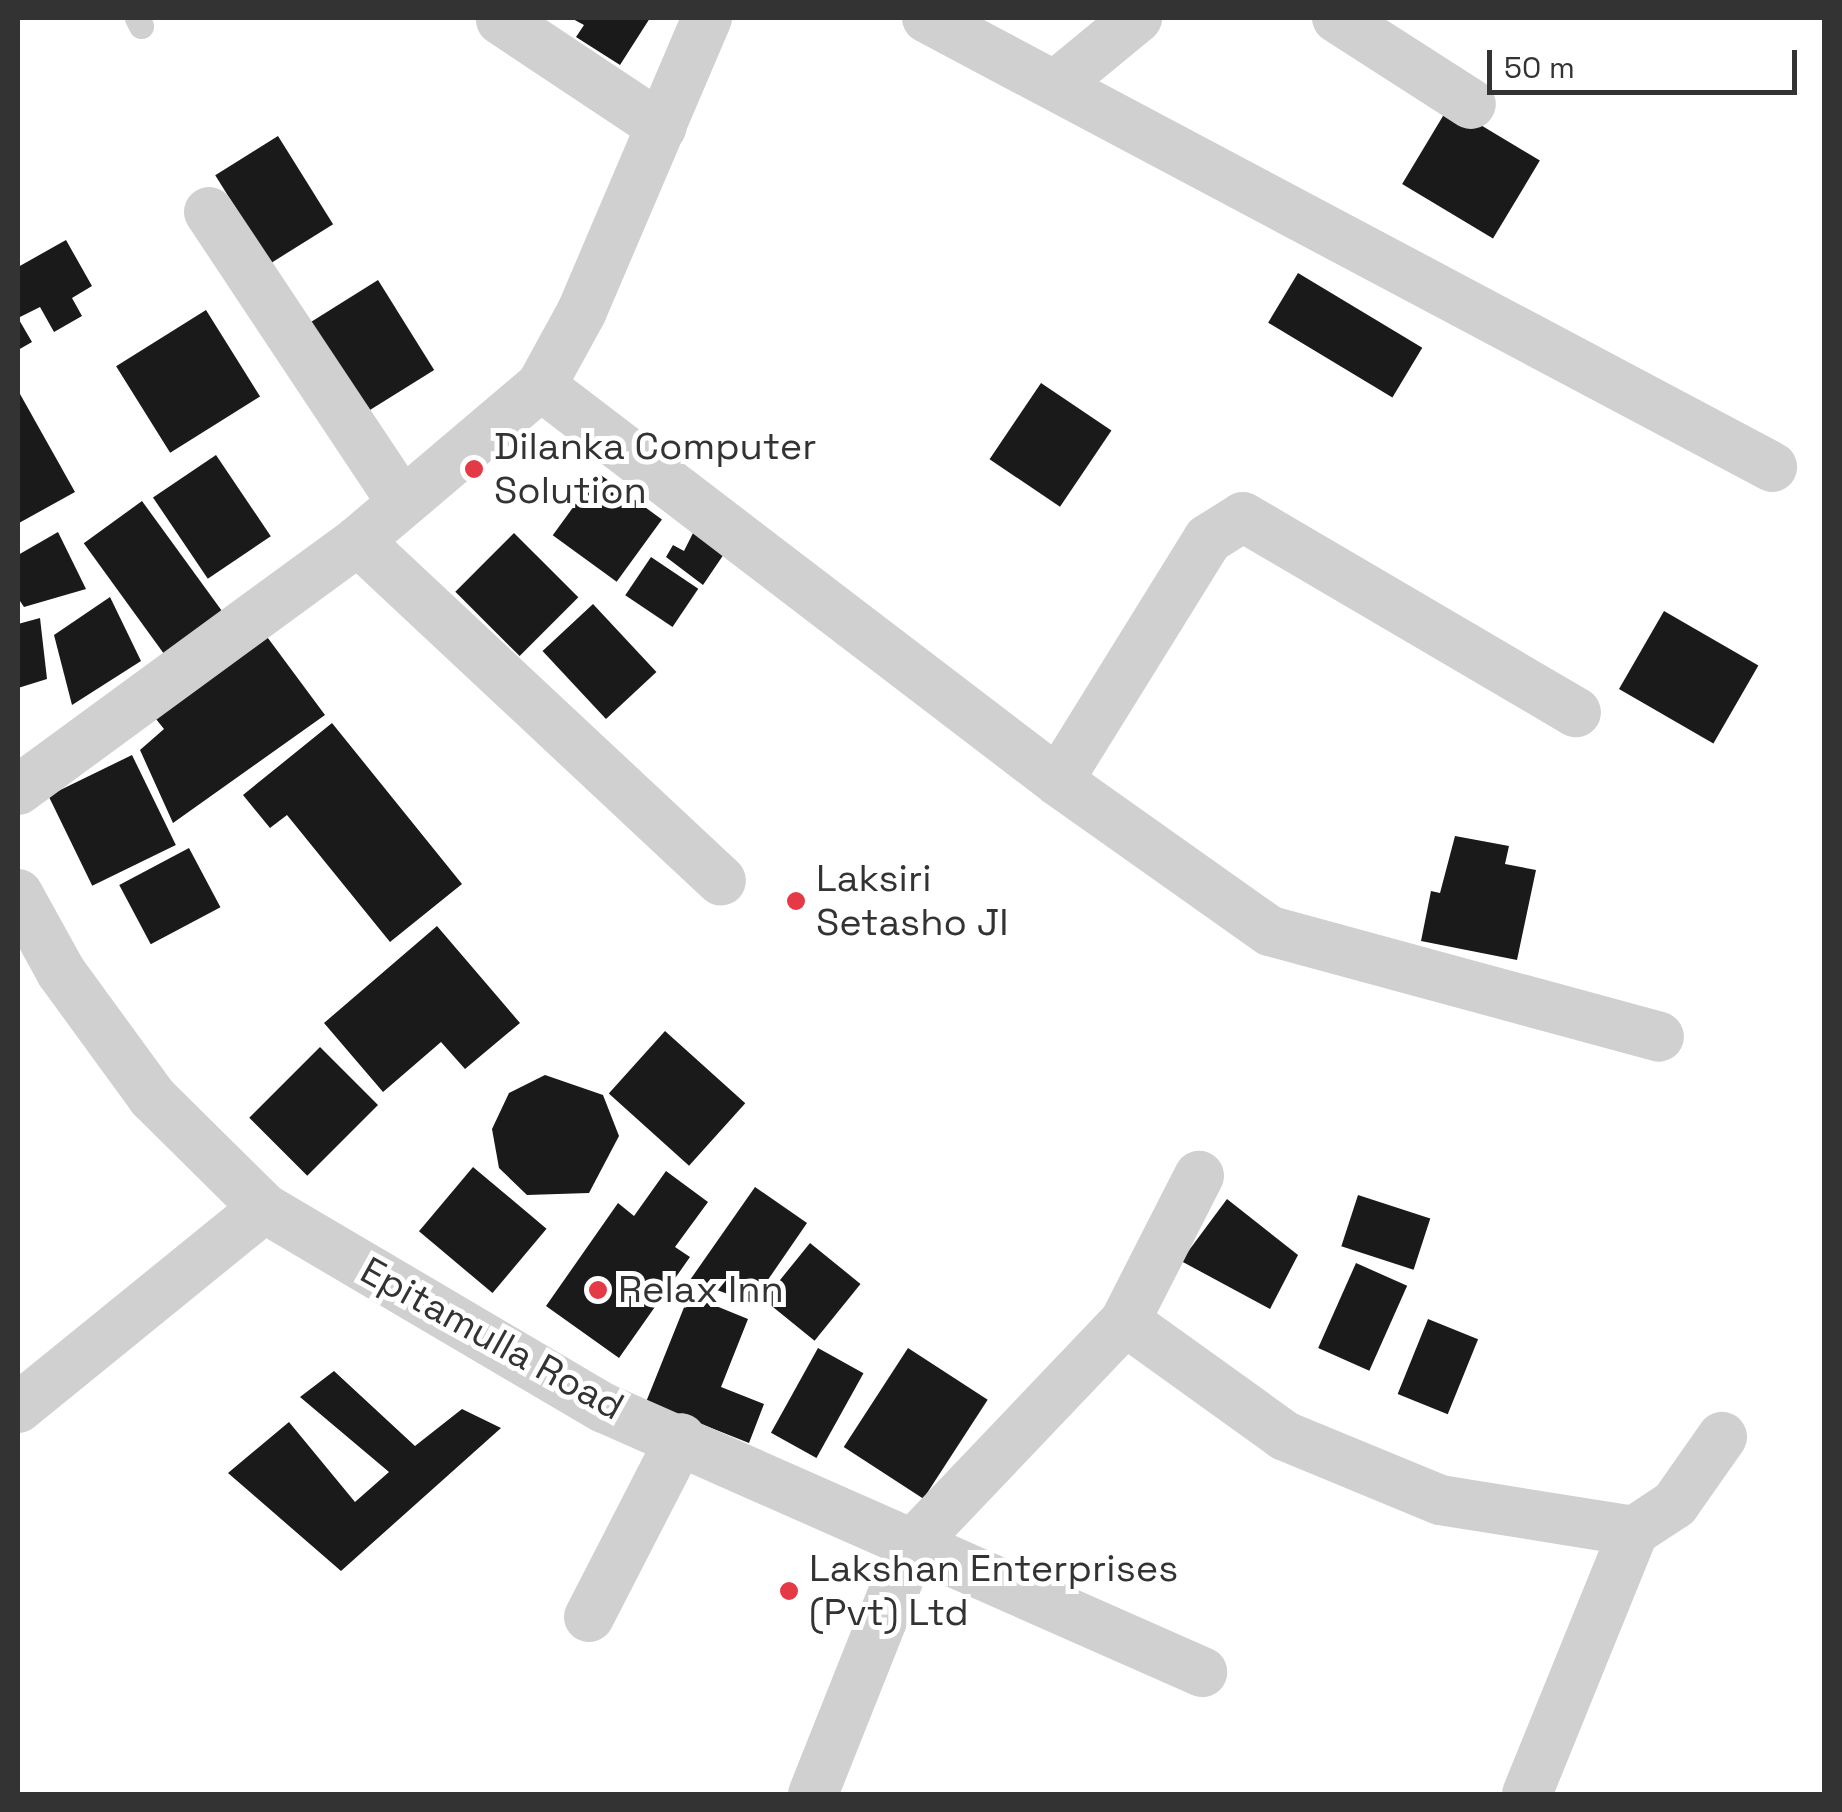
<!DOCTYPE html>
<html>
<head>
<meta charset="utf-8">
<style>
	body { margin:0 }
	#map { position:relative; width:1842px; height:1812px; overflow:hidden; background:#fff; font-family:"Space Grotesk",sans-serif }
	div>[style] { position:absolute }
	[style*='--x'] { left:calc(var(--x)*1px); top:calc(var(--y)*1px); width:calc(var(--w)*1px); rotate:calc(var(--a)*1deg) }
	.building>* { inset:0; background:#1a1a1a; transform-origin:0 0 }
	.lane>* { height:25px; margin:-12.5px; padding:0 12.5px; transform-origin:12.5px; border-radius:12.5px; background:#d0d0d0 }
	.street>* { height:50px; margin:-25px; padding:0 25px; transform-origin:25px; border-radius:25px; background:#d0d0d0 }
	.dots>* { width:28px; height:28px; translate:-50% -50%; box-sizing:border-box; border:5px solid #fff; border-radius:50% }
	span { translate:-50% -50%; white-space:nowrap; text-align:center; line-height:1.15; -webkit-text-stroke:10px #fff; paint-order:stroke }
	.poi-label { font-size:38px; color:#333 }
	.left { translate:0 -50%; text-align:left }
	.street-label { font-size:38px; color:#333 }
	.frame { position:absolute; inset:0; border:20px solid #333; pointer-events:none }
	.scale { position:absolute; left:1487px; top:50px; width:310px; height:45px; box-sizing:border-box; border:5px solid #333; border-top:0; padding-left:12px; font-size:30px; line-height:35px; white-space:nowrap; color:#333; -webkit-text-stroke:8px #fff; paint-order:stroke }
</style>
</head>
<body>
<div id="map">
	<div class="building">
		<i style="clip-path:polygon(571px 18px,650px 18px,620px 65px,576px 37px,584px 25px)"></i>
		<i style="left:1449px;top:106px;width:106px;height:91px;rotate:31deg"></i>
		<i style="left:278px;top:136px;width:104px;height:74px;rotate:58deg"></i>
		<i style="clip-path:polygon(66px 240px,92px 286px,72px 298px,82px 316px,54px 332px,40px 307px,18px 318px,32px 342px,18px 350px,18px 267px)"></i>
		<i style="left:1298px;top:273px;width:145px;height:58px;rotate:31deg"></i>
		<i style="left:378px;top:280px;width:106px;height:97px;rotate:58deg"></i>
		<i style="left:206px;top:310px;width:102px;height:106px;rotate:58deg"></i>
		<i style="left:1041px;top:383px;width:85px;height:92px;rotate:34deg"></i>
		<i style="clip-path:polygon(20px 394px,75px 492px,19px 523px,18px 396px)"></i>
		<i style="left:216px;top:455px;width:98px;height:76px;rotate:56deg"></i>
		<i style="left:598px;top:473px;width:79px;height:77px;rotate:36deg"></i>
		<i style="left:142px;top:501px;width:137px;height:72px;rotate:54deg"></i>
		<i style="clip-path:polygon(58px 532px,86px 589px,24px 607px,18px 598px,18px 555px)"></i>
		<i style="left:514px;top:533px;width:91px;height:83px;rotate:45deg"></i>
		<i style="clip-path:polygon(693px 533px,724px 554px,703px 585px,666px 557px,673px 545px,684px 551px)"></i>
		<i style="left:651px;top:557px;width:57px;height:46px;rotate:34deg"></i>
		<i style="clip-path:polygon(110px 597px,141px 661px,72px 705px,54px 635px)"></i>
		<i style="left:593px;top:604px;width:93px;height:69px;rotate:47deg"></i>
		<i style="left:1664px;top:611px;width:109px;height:90px;rotate:30deg"></i>
		<i style="clip-path:polygon(40px 618px,47px 679px,18px 688px,18px 624px)"></i>
		<i style="clip-path:polygon(259px 626px,325px 715px,173px 823px,140px 750px,164px 729px,152px 714px)"></i>
		<i style="clip-path:polygon(332px 723px,462px 884px,390px 942px,287px 815px,270px 828px,243px 795px)"></i>
		<i style="left:132px;top:755px;width:100px;height:93px;rotate:64deg"></i>
		<i style="clip-path:polygon(1455px 836px,1509px 846px,1505px 864px,1536px 870px,1517px 960px,1421px 941px,1431px 891px,1440px 893px)"></i>
		<i style="left:189px;top:848px;width:67px;height:79px;rotate:62deg"></i>
		<i style="clip-path:polygon(437px 926px,520px 1023px,465px 1069px,441px 1042px,383px 1092px,324px 1023px)"></i>
		<i style="left:665px;top:1031px;width:108px;height:84px;rotate:42deg"></i>
		<i style="left:320px;top:1047px;width:82px;height:100px;rotate:45deg"></i>
		<i style="clip-path:polygon(545px 1075px,603px 1095px,619px 1136px,589px 1193px,527px 1195px,499px 1168px,492px 1129px,509px 1093px)"></i>
		<i style="left:473px;top:1167px;width:96px;height:84px;rotate:40deg"></i>
		<i style="clip-path:polygon(666px 1171px,708px 1202px,675px 1247px,690px 1257px,619px 1358px,546px 1306px,618px 1203px,634px 1216px)"></i>
		<i style="clip-path:polygon(755px 1187px,807px 1223px,752px 1303px,690px 1280px)"></i>
		<i style="left:1358px;top:1195px;width:76px;height:54px;rotate:18deg"></i>
		<i style="clip-path:polygon(1227px 1199px,1298px 1255px,1270px 1309px,1181px 1261px)"></i>
		<i style="left:810px;top:1243px;width:65px;height:73px;rotate:39deg"></i>
		<i style="left:1356px;top:1263px;width:56px;height:93px;rotate:24deg"></i>
		<i style="clip-path:polygon(689px 1295px,748px 1319px,721px 1387px,764px 1404px,749px 1443px,646px 1402px)"></i>
		<i style="left:1428px;top:1319px;width:54px;height:81px;rotate:22deg"></i>
		<i style="left:818px;top:1348px;width:52px;height:97px;rotate:29deg"></i>
		<i style="left:908px;top:1348px;width:95px;height:118px;rotate:33deg"></i>
		<i style="clip-path:polygon(334px 1371px,415px 1446px,462px 1409px,501px 1428px,341px 1571px,228px 1473px,289px 1422px,355px 1502px,389px 1472px,300px 1397px)"></i>
	</div>
	<div class="lane">
		<i style="--x:137;--y:18;--w:9;--a:63"></i>
	</div>
	<div class="street">
		<i style="--x:927;--y:18;--w:957;--a:27.98"></i>
		<i style="--x:1337;--y:18;--w:159;--a:32.7"></i>
		<i style="--x:501;--y:20;--w:193;--a:33.6"></i>
		<i style="--x:1057;--y:84;--w:104;--a:-39.5"></i>
		<i style="--x:209;--y:212;--w:347;--a:56.4"></i>
		<i style="--x:541;--y:386;--w:651;--a:37.38"></i>
		<i style="--x:1058;--y:781;--w:260;--a:35.3"></i>
		<i style="--x:1270;--y:931;--w:403;--a:15.2"></i>
		<i style="--x:358;--y:541;--w:497;--a:43.1"></i>
		<i style="--x:1058;--y:781;--w:285;--a:-58.2"></i>
		<i style="--x:1208;--y:539;--w:41;--a:-32.2"></i>
		<i style="--x:1243;--y:517;--w:386;--a:30.4"></i>
		<i style="--x:18;--y:790;--w:421;--a:-36.2"></i>
		<i style="--x:358;--y:541;--w:240;--a:-40.3"></i>
		<i style="--x:541;--y:386;--w:85;--a:-61.3"></i>
		<i style="--x:582;--y:311;--w:319;--a:-66.9"></i>
		<i style="--x:18;--y:894;--w:89;--a:61.1"></i>
		<i style="--x:61;--y:972;--w:155;--a:53.9"></i>
		<i style="--x:152;--y:1097;--w:158;--a:44.7"></i>
		<i style="--x:264;--y:1208;--w:394;--a:30.5"></i>
		<i style="--x:604;--y:1408;--w:654;--a:23.82"></i>
		<i style="--x:1125;--y:1321;--w:197;--a:35.7"></i>
		<i style="--x:1285;--y:1436;--w:168;--a:22.4"></i>
		<i style="--x:1440;--y:1500;--w:196;--a:9.1"></i>
		<i style="--x:1634;--y:1531;--w:49;--a:-33.4"></i>
		<i style="--x:1675;--y:1504;--w:82;--a:-55"></i>
		<i style="--x:18;--y:1408;--w:317;--a:-39.1"></i>
		<i style="--x:589;--y:1617;--w:201;--a:-62.8"></i>
		<i style="--x:813;--y:1794;--w:268;--a:-68.3"></i>
		<i style="--x:912;--y:1545;--w:309;--a:-46.4"></i>
		<i style="--x:1125;--y:1321;--w:163;--a:-63"></i>
		<i style="--x:1527;--y:1794;--w:284;--a:-67.9"></i>
	</div>
	<div class="dots">
		<i style="left:474px;top:469px;background:#e63946"></i>
		<i style="left:796px;top:901px;background:#e63946"></i>
		<i style="left:598px;top:1290px;background:#e63946"></i>
		<i style="left:789px;top:1591px;background:#e63946"></i>
	</div>
	<div class="poi-label">
		<span class="left" style="left:494px;top:469px">Dilanka Computer<br>Solution</span>
		<span class="left" style="left:816px;top:901px">Laksiri<br>Setasho JI</span>
		<span class="left" style="left:618px;top:1290px">Relax Inn</span>
		<span class="left" style="left:809px;top:1591px">Lakshan Enterprises<br>(Pvt) Ltd</span>
	</div>
	<div class="street-label">
		<span style="left:492px;top:1339px;rotate:29deg">Epitamulla Road</span>
	</div>
	<div class="frame"></div>
	<div class="scale">50 m</div>
</div>
</body>
</html>
